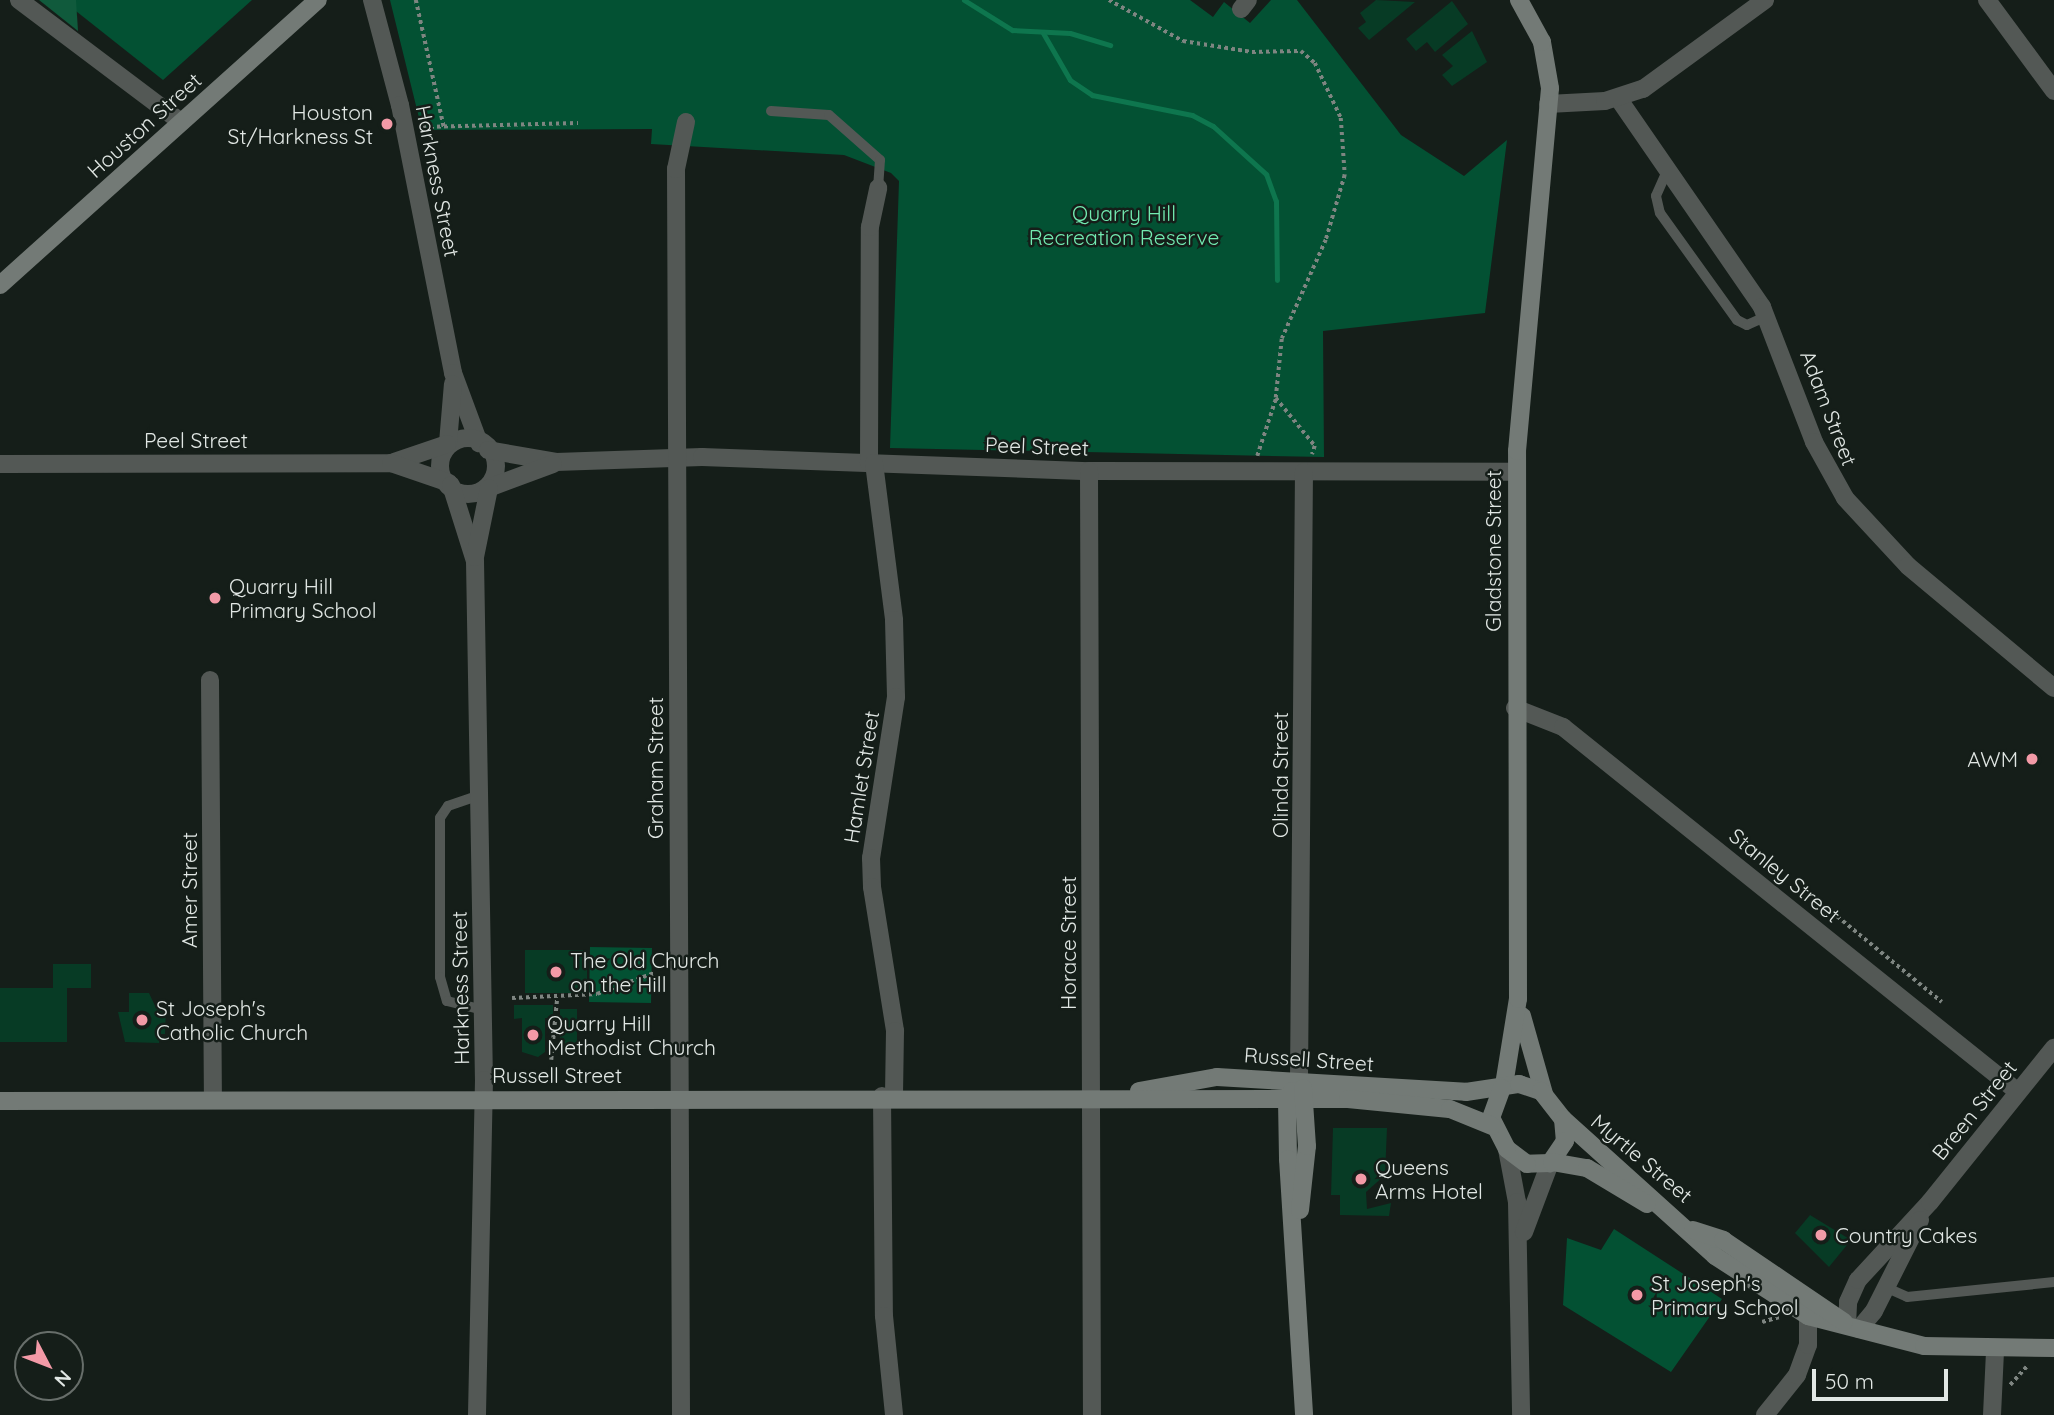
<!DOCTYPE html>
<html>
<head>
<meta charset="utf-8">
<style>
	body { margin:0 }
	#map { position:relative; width:2054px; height:1415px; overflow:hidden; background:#151e19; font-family:Quicksand,sans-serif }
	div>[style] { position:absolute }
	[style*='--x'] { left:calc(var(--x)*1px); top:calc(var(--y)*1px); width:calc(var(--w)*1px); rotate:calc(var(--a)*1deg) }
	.green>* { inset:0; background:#035133; transform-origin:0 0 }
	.forest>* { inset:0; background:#105a3c }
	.stream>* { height:5px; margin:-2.5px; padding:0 2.5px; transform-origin:2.5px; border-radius:2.5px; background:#0e764e }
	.building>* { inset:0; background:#073b25; transform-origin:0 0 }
	.path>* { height:3.5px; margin-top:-1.75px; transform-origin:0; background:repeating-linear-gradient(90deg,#7e8581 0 3.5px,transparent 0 7px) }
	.lane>* { height:10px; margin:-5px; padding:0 5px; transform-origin:5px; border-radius:5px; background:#535855 }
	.street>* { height:18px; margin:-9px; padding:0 9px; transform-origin:9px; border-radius:9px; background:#535855 }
	.street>.ring { margin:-9px; padding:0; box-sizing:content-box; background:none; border:18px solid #535855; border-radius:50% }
	.secondary>* { height:18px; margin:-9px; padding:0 9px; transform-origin:9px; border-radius:9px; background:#737a76 }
	.dots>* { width:19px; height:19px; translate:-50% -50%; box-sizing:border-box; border:4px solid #151e19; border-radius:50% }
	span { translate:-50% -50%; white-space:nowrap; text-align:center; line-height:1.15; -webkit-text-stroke:5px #151e19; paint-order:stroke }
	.poi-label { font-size:21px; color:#e1e7e4 }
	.right { translate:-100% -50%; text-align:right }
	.left { translate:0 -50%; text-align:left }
	.street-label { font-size:21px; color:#e1e7e4 }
	.park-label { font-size:21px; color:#72ebb1 }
	.north { position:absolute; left:14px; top:1331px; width:70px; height:70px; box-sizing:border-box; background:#151e19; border:2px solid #676e6a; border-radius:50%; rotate:132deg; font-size:19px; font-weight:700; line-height:28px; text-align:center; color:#e1e7e4 }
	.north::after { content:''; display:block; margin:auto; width:24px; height:32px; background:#f39aa7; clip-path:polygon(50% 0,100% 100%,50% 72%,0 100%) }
	.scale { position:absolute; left:1812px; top:1369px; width:136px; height:32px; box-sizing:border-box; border:4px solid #e1e7e4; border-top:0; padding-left:9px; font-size:21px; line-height:24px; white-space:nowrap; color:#e1e7e4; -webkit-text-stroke:5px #151e19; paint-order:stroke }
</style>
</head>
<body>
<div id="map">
	<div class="green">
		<i style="clip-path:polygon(62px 0,252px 0,163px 80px)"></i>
		<i style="clip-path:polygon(390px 0,1190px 0,1213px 17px,1224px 2px,1250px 23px,1271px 0,1297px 0,1401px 135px,1464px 176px,1507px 140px,1485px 313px,1323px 331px,1324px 457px,890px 448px,899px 181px,891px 173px,844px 155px,651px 144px,652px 129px,422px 130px)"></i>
		<i style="left:590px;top:947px;width:62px;height:55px;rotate:1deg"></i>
		<i style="clip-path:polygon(1614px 1229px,1722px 1299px,1671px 1372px,1563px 1305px,1567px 1238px,1601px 1250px)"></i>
	</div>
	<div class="forest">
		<i style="clip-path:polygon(39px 0,76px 0,78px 31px)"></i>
	</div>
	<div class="stream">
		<i style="--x:964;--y:0;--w:57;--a:32"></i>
		<i style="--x:1012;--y:30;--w:58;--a:3"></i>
		<i style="--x:1070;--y:33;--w:42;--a:16.7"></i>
		<i style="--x:1043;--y:33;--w:54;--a:60.1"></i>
		<i style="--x:1070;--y:80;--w:27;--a:34"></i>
		<i style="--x:1092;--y:95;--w:102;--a:11.3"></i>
		<i style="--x:1192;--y:115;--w:24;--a:28"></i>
		<i style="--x:1213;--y:126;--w:72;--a:42.2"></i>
		<i style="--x:1266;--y:174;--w:29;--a:70"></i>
		<i style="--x:1276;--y:201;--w:79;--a:89.3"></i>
	</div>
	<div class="building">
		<i style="clip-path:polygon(1376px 0,1415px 2px,1369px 40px,1358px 28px,1366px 22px,1360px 13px)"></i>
		<i style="clip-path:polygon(1452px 1px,1468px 24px,1435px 52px,1427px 42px,1416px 51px,1406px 39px)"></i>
		<i style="clip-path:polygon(1472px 31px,1487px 62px,1452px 86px,1442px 75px,1453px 66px,1442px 55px)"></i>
		<i style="left:525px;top:950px;width:62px;height:43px"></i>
		<i style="clip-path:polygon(53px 964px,91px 964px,91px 988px,67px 988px,67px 1042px,0 1042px,0 988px,53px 988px)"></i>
		<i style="clip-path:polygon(129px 993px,149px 993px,156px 1008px,166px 1008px,165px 1034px,160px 1034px,159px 1043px,125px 1042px,118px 1012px,129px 1012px)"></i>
		<i style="clip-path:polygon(514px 1005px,553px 1005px,553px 1018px,545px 1018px,545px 1052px,538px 1057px,522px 1052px,522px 1018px,514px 1019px)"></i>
		<i style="left:560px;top:1009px;width:17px;height:42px"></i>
		<i style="clip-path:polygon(1333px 1128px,1387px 1128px,1385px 1175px,1366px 1192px,1367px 1209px,1391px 1203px,1389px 1216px,1340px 1215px,1340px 1195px,1331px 1195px)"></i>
		<i style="clip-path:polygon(1810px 1215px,1851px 1240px,1829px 1267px,1795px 1233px)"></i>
	</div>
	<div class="path">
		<i style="--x:416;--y:0;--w:130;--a:77.6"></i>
		<i style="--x:1109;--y:0;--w:85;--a:29"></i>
		<i style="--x:1183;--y:41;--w:70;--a:9.1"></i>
		<i style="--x:1252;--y:52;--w:49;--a:-1.2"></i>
		<i style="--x:1301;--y:51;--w:18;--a:41"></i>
		<i style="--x:1315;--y:63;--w:61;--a:64.7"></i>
		<i style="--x:1341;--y:118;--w:57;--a:86"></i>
		<i style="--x:1345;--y:175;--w:68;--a:106.3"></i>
		<i style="--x:1326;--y:240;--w:108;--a:114"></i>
		<i style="--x:1282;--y:339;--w:59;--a:95.8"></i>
		<i style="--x:1276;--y:398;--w:62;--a:50.9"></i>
		<i style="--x:1315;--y:446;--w:9;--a:108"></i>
		<i style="--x:423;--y:127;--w:155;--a:-1.5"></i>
		<i style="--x:1257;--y:456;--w:61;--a:-71.9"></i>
		<i style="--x:1490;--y:500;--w:12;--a:0"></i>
		<i style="--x:1832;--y:912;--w:142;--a:39.3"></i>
		<i style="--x:512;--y:998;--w:85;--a:-2.7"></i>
		<i style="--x:597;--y:994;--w:61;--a:-20.2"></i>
		<i style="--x:551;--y:1060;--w:62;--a:-84.5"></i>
		<i style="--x:1762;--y:1322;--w:19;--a:-16"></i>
		<i style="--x:2010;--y:1385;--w:27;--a:-48"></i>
	</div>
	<div class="lane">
		<i style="--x:771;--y:111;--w:58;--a:3.9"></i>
		<i style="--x:829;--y:115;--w:68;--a:41.4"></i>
		<i style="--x:880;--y:160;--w:28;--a:94"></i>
		<i style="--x:1667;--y:171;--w:27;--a:114"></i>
		<i style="--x:1656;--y:196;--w:17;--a:77"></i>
		<i style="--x:1660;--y:213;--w:132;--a:54.3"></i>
		<i style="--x:1737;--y:320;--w:11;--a:27"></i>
		<i style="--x:1747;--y:325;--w:22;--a:-24"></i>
		<i style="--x:480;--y:795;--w:34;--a:161"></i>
		<i style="--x:448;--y:806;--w:14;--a:124"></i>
		<i style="--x:440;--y:818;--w:159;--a:90"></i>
		<i style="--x:440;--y:977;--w:25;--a:74"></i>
		<i style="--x:447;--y:1001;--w:37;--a:14"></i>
		<i style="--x:1885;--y:1287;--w:24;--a:24"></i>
		<i style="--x:1907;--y:1297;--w:148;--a:-5.8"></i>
	</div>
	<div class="street">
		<i style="--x:19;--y:0;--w:203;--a:37"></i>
		<i style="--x:372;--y:0;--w:109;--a:75.1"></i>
		<i style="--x:400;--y:105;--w:273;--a:78.8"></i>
		<i style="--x:453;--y:373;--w:75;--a:69.6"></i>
		<i style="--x:1987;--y:0;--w:113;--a:53.6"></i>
		<i style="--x:1241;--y:9;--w:11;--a:-52"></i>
		<i style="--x:1618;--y:98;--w:254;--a:55.4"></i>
		<i style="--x:1762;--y:307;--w:145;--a:68.9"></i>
		<i style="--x:1814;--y:442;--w:64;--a:61"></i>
		<i style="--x:1845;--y:498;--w:93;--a:47.2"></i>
		<i style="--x:1908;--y:566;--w:190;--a:39.9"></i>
		<i style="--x:1548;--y:104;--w:57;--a:-3"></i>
		<i style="--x:1605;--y:101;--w:40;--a:-18"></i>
		<i style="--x:1643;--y:89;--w:151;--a:-36.1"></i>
		<i class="ring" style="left:440px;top:438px;width:38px;height:38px"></i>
		<i style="--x:448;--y:443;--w:59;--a:-85.2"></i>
		<i style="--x:488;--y:450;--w:69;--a:10"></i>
		<i style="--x:556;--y:462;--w:146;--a:-2"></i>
		<i style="--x:702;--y:457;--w:387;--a:2.1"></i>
		<i style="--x:1089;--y:471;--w:427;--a:0.1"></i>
		<i style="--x:394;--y:462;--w:56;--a:-18.8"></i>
		<i style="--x:869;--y:463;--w:236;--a:-89.8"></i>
		<i style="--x:870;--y:227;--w:40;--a:-78"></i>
		<i style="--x:874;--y:463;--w:158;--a:82.7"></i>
		<i style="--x:894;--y:620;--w:77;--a:88.5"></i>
		<i style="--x:896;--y:697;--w:163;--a:98.8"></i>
		<i style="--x:871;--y:858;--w:29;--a:88"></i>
		<i style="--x:872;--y:887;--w:146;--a:80.9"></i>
		<i style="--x:895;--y:1031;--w:65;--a:90.9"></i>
		<i style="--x:0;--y:464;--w:391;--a:-0.1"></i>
		<i style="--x:391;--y:463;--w:61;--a:19"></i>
		<i style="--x:1089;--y:471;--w:944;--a:89.82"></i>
		<i style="--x:451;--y:485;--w:80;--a:72.5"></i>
		<i style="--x:475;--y:561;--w:519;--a:89.01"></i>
		<i style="--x:484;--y:1080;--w:335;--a:91.2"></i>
		<i style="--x:491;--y:487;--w:66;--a:-20.4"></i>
		<i style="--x:475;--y:557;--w:70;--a:-78.5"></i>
		<i style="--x:210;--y:680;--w:419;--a:89.6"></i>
		<i style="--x:1515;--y:708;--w:52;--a:21.6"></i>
		<i style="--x:1563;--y:727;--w:583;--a:38.74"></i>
		<i style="--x:1299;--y:1079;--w:607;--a:-89.53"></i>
		<i style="--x:882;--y:1096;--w:220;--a:89.5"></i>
		<i style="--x:884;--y:1316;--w:100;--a:84.2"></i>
		<i style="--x:1507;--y:1149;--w:54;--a:79.3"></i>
		<i style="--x:1517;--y:1202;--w:213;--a:88.9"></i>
		<i style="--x:1524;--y:1232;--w:74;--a:-69.4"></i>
		<i style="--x:1847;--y:1324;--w:22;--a:-87"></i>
		<i style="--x:1848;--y:1302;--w:24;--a:-66"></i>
		<i style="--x:1858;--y:1280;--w:106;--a:-47.3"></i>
		<i style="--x:1930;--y:1202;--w:198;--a:-51.2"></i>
		<i style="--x:1859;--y:1329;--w:23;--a:-50"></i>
		<i style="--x:1874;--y:1311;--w:102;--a:-63.2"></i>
		<i style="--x:681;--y:1415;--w:1246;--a:-90.23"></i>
		<i style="--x:676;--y:169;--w:48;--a:-78"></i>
		<i style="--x:1765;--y:1415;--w:51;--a:-51.3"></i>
		<i style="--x:1797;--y:1375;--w:32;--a:-70"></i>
		<i style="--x:1808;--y:1345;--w:29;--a:-90"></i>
		<i style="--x:1992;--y:1415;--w:64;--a:-87.3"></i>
	</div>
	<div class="secondary">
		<i style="--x:0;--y:285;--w:427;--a:-41.9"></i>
		<i style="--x:1522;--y:1016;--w:81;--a:74.2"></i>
		<i style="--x:1504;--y:1085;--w:87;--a:-80.8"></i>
		<i style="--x:1518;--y:999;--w:548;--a:-90.1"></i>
		<i style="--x:1517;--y:451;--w:364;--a:-84.8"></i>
		<i style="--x:1550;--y:88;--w:47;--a:-99.9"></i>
		<i style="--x:1542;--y:42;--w:48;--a:-118.7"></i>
		<i style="--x:1139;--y:1091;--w:79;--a:-10.2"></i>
		<i style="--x:1217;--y:1077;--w:249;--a:3.4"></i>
		<i style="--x:1466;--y:1092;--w:54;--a:-8.6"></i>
		<i style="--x:1519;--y:1084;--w:23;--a:18"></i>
		<i style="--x:1541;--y:1091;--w:36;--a:52"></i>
		<i style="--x:1563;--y:1119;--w:22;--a:85"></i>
		<i style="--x:1565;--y:1141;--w:27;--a:124"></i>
		<i style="--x:1550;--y:1163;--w:23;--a:178"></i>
		<i style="--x:1527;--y:1164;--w:25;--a:-143"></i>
		<i style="--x:1507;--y:1149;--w:35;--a:-117"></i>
		<i style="--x:1491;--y:1118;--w:32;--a:-70"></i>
		<i style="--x:1292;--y:1091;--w:10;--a:119"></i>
		<i style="--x:1287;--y:1100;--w:59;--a:89"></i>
		<i style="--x:1288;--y:1159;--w:256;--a:86.4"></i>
		<i style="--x:0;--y:1101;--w:1348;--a:-0.09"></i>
		<i style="--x:1348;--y:1099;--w:102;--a:5.6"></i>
		<i style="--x:1450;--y:1109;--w:45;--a:22"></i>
		<i style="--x:1563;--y:1119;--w:205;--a:42"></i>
		<i style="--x:1715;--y:1256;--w:111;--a:32.8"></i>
		<i style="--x:1808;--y:1316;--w:120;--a:14.5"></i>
		<i style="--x:1924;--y:1346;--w:130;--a:0.9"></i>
		<i style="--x:1552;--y:1162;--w:36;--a:10"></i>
		<i style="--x:1587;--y:1168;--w:70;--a:31"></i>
		<i style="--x:1300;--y:1210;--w:64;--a:-83.8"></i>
		<i style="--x:1307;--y:1146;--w:58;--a:-93.9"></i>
		<i style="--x:1693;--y:1230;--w:32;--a:18"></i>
		<i style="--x:1723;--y:1240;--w:146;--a:34.1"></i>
	</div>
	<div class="dots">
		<i style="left:387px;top:124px;background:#f39aa7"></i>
		<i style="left:215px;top:598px;background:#f39aa7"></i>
		<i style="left:2032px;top:759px;background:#f39aa7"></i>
		<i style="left:556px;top:972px;background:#f39aa7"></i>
		<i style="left:142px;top:1020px;background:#f39aa7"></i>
		<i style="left:533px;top:1035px;background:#f39aa7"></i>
		<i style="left:1361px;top:1179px;background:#f39aa7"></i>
		<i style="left:1821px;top:1235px;background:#f39aa7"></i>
		<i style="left:1637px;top:1295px;background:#f39aa7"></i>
	</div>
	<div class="poi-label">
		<span class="right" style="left:373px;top:124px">Houston<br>St/Harkness St</span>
		<span class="left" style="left:229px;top:598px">Quarry Hill<br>Primary School</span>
		<span class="right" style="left:2018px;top:759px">AWM</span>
		<span class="left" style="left:570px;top:972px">The Old Church<br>on the Hill</span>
		<span class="left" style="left:156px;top:1020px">St Joseph's<br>Catholic Church</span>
		<span class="left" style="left:547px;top:1035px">Quarry Hill<br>Methodist Church</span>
		<span class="left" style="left:1375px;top:1179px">Queens<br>Arms Hotel</span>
		<span class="left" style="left:1835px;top:1235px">Country Cakes</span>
		<span class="left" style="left:1651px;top:1295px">St Joseph's<br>Primary School</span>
	</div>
	<div class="street-label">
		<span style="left:144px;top:125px;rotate:-42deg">Houston Street</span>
		<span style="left:438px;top:181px;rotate:79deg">Harkness Street</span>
		<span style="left:1829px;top:408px;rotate:69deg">Adam Street</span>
		<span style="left:196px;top:440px">Peel Street</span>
		<span style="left:1037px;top:446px;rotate:2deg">Peel Street</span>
		<span style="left:1493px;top:551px;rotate:-90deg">Gladstone Street</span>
		<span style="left:655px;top:768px;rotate:-90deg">Graham Street</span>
		<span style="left:1280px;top:775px;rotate:-90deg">Olinda Street</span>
		<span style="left:861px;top:777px;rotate:-81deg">Hamlet Street</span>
		<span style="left:1785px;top:875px;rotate:39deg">Stanley Street</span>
		<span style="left:189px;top:890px;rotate:-90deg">Amer Street</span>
		<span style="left:1068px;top:943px;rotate:-90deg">Horace Street</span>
		<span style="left:460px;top:988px;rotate:-91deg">Harkness Street</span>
		<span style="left:1309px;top:1059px;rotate:4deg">Russell Street</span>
		<span style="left:557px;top:1075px">Russell Street</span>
		<span style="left:1974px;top:1110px;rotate:-51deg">Breen Street</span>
		<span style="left:1642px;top:1158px;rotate:40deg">Myrtle Street</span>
	</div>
	<div class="park-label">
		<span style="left:1124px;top:225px">Quarry Hill<br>Recreation Reserve</span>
	</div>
	<div class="north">N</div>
	<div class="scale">50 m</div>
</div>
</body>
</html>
